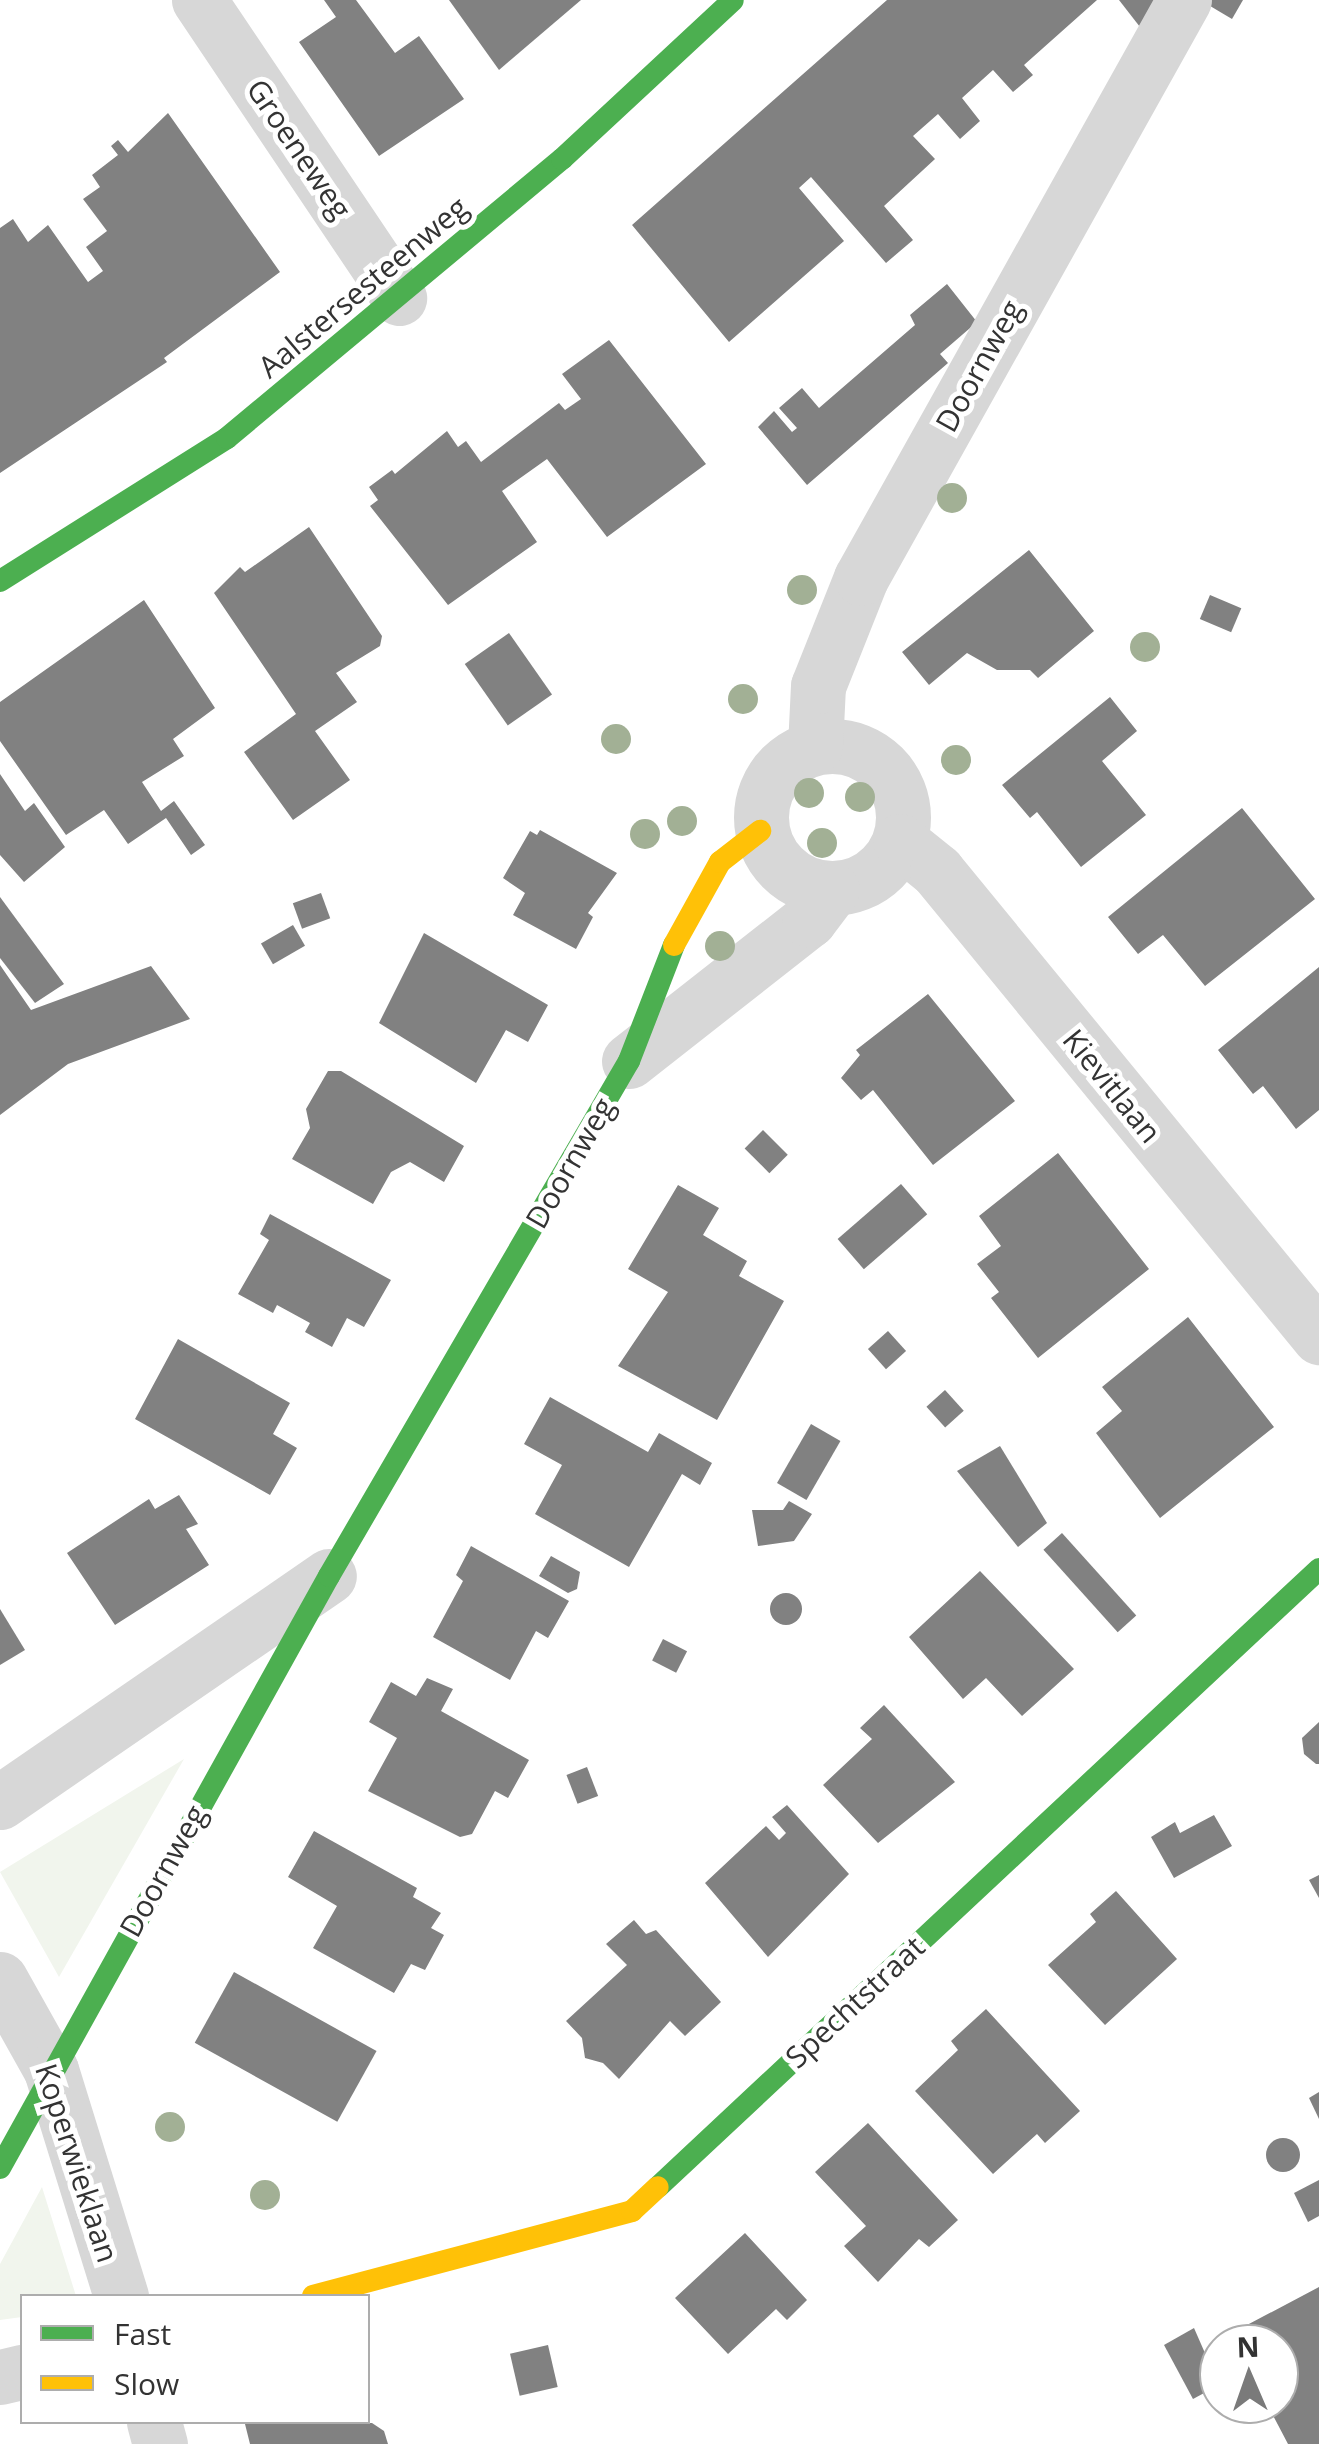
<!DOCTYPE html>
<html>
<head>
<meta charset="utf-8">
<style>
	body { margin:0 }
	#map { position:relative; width:1319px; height:2444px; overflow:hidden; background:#fff; font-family:"Open Sans",sans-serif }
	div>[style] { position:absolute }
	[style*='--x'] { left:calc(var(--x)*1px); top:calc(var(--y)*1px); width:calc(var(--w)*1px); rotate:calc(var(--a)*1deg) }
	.green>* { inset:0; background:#f1f5ed }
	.building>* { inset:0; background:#818181; transform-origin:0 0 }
	.round { border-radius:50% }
	.street>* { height:55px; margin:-27.5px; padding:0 27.5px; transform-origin:27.5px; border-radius:27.5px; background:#d7d7d7 }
	.street>.ring { margin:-27.5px; padding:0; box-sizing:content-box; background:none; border:55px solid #d7d7d7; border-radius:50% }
	.fast>* { height:22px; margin:-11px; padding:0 11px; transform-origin:11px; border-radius:11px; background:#4caf50 }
	.slow>* { height:22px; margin:-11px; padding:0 11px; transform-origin:11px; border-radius:11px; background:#ffc107 }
	.trees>* { width:30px; height:30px; margin:-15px; border-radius:50%; background:#a2b095 }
	span { translate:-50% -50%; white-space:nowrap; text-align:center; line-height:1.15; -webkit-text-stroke:10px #fff; paint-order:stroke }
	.street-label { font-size:30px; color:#333 }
	.legend { position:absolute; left:20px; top:2294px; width:350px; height:130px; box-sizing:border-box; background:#fff; border:2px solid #adadad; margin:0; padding:12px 18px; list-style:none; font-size:30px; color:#333 }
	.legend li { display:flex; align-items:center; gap:20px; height:50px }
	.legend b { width:50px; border:2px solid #adadad }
	.north { position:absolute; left:1199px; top:2324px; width:100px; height:100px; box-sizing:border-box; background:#fff; border:2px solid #adadad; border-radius:50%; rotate:358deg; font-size:28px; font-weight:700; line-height:40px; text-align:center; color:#333 }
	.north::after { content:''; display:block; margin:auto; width:35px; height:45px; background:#7a7a7a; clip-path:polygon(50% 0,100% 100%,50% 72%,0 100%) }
</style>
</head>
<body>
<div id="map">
	<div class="green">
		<i style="clip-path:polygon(184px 1759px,59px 1977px,0 1872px)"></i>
		<i style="clip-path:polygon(42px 2187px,76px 2296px,22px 2296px,22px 2317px,0 2320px,0 2264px)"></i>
	</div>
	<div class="building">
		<i style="clip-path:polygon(324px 0,356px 0,395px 53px,419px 36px,464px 99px,379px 156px,299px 42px,336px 17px)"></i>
		<i style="clip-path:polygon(449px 0,581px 0,499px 70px)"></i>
		<i style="clip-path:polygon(887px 0,1097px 0,1024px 65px,1033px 75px,1013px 92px,993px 70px,962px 98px,980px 121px,960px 139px,938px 114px,913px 136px,935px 159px,884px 206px,913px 240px,886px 263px,811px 177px,799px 188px,844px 241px,729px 342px,632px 225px)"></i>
		<i style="clip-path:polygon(1119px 0,1165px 0,1140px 27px)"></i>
		<i style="clip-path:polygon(1200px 0,1243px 0,1232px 19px)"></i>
		<i style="clip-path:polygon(168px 113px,280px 272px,164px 358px,167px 362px,0 473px,0 228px,13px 219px,28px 242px,48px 225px,88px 282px,103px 271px,86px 247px,107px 231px,83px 199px,100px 187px,92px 175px,118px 155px,111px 146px,118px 140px,128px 152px)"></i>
		<i style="clip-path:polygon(947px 284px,977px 322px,940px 354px,948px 363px,807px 485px,758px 427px,774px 411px,792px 432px,797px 428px,779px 408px,802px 388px,819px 408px,915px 325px,910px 315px)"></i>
		<i style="clip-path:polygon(609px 340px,706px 464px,607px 537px,547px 459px,502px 491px,537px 542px,448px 605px,370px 506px,378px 500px,369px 487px,392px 470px,395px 474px,447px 431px,458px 447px,466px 441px,481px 462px,559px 403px,565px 410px,581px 399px,562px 374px)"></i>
		<i style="clip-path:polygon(309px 527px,382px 636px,380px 646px,336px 673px,357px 702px,315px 731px,350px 780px,293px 820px,244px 752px,296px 714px,214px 593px,240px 567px,245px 572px)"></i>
		<i style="clip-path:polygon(1029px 550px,1094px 631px,1038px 678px,1030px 670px,997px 670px,967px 653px,929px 685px,902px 652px)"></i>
		<i style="left:1210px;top:595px;width:34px;height:26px;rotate:23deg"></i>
		<i style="clip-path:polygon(144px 600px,215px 708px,173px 739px,184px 756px,142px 782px,161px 811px,174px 801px,205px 845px,191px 855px,166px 818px,128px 844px,104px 810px,66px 835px,0 741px,0 702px)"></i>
		<i style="left:509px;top:633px;width:75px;height:54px;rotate:55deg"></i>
		<i style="clip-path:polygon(1110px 697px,1137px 731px,1102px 761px,1146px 815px,1081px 867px,1037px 812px,1030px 818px,1002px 785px)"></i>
		<i style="clip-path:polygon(0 774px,25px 811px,34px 803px,65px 847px,24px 882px,0 855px)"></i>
		<i style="clip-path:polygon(1242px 808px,1315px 899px,1205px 986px,1163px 935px,1138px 954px,1108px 917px)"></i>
		<i style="clip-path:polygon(540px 830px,617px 873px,588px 913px,593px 917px,576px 949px,513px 915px,525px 893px,503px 878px,530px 831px,537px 835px)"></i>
		<i style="left:321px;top:893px;width:27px;height:30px;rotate:70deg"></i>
		<i style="clip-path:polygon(0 897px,64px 984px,35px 1003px,0 958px)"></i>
		<i style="left:293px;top:925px;width:24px;height:37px;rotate:60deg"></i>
		<i style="clip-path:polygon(424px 933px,548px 1005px,528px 1042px,506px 1030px,476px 1083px,379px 1023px)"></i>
		<i style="clip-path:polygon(0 965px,31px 1010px,151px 966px,190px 1019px,68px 1064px,0 1115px)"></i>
		<i style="clip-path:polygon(1319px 967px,1319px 1110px,1296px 1129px,1263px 1086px,1253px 1094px,1218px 1050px)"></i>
		<i style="clip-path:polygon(928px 994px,1015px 1101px,933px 1165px,873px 1090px,861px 1100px,841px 1078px,860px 1055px,856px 1050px)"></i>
		<i style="clip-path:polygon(328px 1071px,341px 1071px,464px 1146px,444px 1182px,410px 1162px,391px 1172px,373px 1204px,292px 1159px,310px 1128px,306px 1109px)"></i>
		<i style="left:763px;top:1130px;width:35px;height:26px;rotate:45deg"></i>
		<i style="clip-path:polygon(1058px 1153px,1149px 1269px,1038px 1358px,991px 1298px,999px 1292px,977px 1264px,1001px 1246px,979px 1216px)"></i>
		<i style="left:901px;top:1184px;width:40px;height:84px;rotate:49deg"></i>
		<i style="clip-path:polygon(678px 1185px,719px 1208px,703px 1235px,747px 1261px,739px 1276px,784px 1301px,717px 1420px,618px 1366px,668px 1292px,628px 1269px)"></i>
		<i style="clip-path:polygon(270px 1214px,391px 1280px,364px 1327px,347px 1318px,332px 1347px,305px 1332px,310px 1323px,277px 1305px,273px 1313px,238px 1294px,269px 1240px,260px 1234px)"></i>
		<i style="clip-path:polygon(1188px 1317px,1274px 1427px,1160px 1518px,1096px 1433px,1122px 1411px,1102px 1387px)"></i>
		<i style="left:888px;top:1331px;width:27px;height:27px;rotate:48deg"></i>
		<i style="clip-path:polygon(178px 1339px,290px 1403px,273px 1434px,297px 1448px,270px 1495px,135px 1419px)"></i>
		<i style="left:945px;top:1390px;width:28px;height:25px;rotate:48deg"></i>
		<i style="clip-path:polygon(550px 1397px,648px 1452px,659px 1433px,712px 1463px,700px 1485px,682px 1474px,629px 1567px,535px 1514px,562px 1465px,524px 1444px)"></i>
		<i style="left:811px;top:1424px;width:34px;height:68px;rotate:30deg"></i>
		<i style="clip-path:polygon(1000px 1446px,1047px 1523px,1018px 1547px,957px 1471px)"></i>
		<i style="clip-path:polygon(179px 1495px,198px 1524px,186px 1529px,209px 1565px,115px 1625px,67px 1553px,149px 1499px,155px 1509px)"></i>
		<i style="clip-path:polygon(789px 1501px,812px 1514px,794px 1541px,758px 1546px,752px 1510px,783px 1510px)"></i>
		<i style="left:1062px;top:1533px;width:111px;height:25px;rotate:48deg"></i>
		<i style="clip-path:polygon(471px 1546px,569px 1601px,548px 1638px,536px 1631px,510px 1680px,433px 1637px,463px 1581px,456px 1575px)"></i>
		<i style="clip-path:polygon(551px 1556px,580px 1572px,577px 1589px,568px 1593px,539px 1576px)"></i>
		<i style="clip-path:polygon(980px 1571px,1074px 1669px,1022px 1716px,986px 1678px,963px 1699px,909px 1637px)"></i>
		<i class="round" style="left:770px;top:1593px;width:32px;height:32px"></i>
		<i style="clip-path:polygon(0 1609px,25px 1650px,0 1665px)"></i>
		<i style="left:663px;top:1639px;width:27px;height:24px;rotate:27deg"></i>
		<i style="clip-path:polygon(427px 1678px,453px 1689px,441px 1711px,529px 1760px,508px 1798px,495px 1791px,472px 1834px,460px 1837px,368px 1791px,397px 1738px,369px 1722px,391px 1682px,416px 1696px)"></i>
		<i style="clip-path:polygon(884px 1705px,955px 1782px,878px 1843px,823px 1785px,872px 1739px,860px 1728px)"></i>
		<i style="clip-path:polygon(1319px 1722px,1319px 1764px,1316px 1764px,1304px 1754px,1302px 1738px)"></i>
		<i style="left:587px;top:1767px;width:31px;height:22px;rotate:69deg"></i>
		<i style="clip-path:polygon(787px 1805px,849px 1874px,768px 1957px,705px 1883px,766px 1826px,779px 1840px,786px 1833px,772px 1817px)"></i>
		<i style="clip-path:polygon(1214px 1815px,1232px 1846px,1174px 1878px,1151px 1837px,1175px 1822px,1180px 1833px)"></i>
		<i style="clip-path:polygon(314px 1831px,417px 1888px,413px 1897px,441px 1913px,431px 1928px,444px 1935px,425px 1970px,411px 1964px,394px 1993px,313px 1948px,337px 1906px,288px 1877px)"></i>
		<i style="clip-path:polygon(1319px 1875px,1319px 1898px,1309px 1880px)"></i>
		<i style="clip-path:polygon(1116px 1891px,1177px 1959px,1105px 2025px,1048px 1965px,1096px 1922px,1090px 1914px)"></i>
		<i style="clip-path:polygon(634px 1920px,646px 1934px,656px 1930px,721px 2002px,685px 2036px,670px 2021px,619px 2079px,603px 2063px,585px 2058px,582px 2038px,566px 2021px,627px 1965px,606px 1944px)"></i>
		<i style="left:234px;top:1972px;width:163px;height:81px;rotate:29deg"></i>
		<i style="clip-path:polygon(986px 2009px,1080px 2111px,1045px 2143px,1037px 2134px,993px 2174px,915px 2091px,958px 2050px,951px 2041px)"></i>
		<i style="clip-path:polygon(1319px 2092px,1319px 2119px,1309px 2098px)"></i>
		<i style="clip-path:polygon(868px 2123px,958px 2220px,929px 2247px,919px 2239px,878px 2282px,844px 2246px,866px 2226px,815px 2172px)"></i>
		<i class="round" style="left:1266px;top:2138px;width:34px;height:34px"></i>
		<i style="clip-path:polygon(1319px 2180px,1319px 2216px,1308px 2222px,1294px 2193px)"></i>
		<i style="clip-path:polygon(745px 2233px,807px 2300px,787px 2320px,776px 2309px,728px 2354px,675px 2298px)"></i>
		<i style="clip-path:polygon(1319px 2287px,1319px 2444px,1288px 2444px,1267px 2404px,1279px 2404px,1279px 2344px,1235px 2344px,1230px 2334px)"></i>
		<i style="clip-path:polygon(1194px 2328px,1219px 2385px,1193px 2399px,1164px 2345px)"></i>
		<i style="left:548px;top:2345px;width:43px;height:39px;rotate:77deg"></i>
		<i style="clip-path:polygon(253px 2422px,372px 2423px,384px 2431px,388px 2444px,250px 2444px,245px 2424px)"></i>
	</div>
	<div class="street">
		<i style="--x:199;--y:0;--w:359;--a:56.1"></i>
		<i class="ring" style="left:761px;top:746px;width:87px;height:87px"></i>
		<i style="--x:815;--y:747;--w:61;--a:-87.2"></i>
		<i style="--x:818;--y:686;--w:116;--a:-68.3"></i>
		<i style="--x:861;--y:578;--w:662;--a:-60.8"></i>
		<i style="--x:900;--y:841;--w:48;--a:39"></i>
		<i style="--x:937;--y:871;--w:603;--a:50.66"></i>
		<i style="--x:629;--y:1061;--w:229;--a:-38.1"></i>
		<i style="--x:809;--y:920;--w:38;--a:-53"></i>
		<i style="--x:0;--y:1802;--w:399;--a:-34.5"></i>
		<i style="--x:0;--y:1979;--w:104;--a:60.7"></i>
		<i style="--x:51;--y:2070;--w:237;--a:72.8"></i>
		<i style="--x:0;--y:2377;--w:23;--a:-13"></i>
		<i style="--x:154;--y:2422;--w:23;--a:75"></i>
	</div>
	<div class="fast">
		<i style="--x:0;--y:581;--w:268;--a:-32.2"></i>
		<i style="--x:227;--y:438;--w:436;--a:-39.8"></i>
		<i style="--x:562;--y:159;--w:233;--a:-42.9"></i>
		<i style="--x:0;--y:2168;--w:677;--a:-60.94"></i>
		<i style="--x:329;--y:1576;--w:596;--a:-59.78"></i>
		<i style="--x:629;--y:1061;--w:124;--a:-68.8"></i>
		<i style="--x:658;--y:2187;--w:905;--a:-43.07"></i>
	</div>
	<div class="slow">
		<i style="--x:674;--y:945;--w:95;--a:-61"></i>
		<i style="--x:720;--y:862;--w:51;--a:-37.8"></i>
		<i style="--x:313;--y:2296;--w:330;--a:-14.9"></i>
		<i style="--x:632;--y:2211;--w:35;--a:-43"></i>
	</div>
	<div class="trees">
		<i style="left:952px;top:498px"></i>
		<i style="left:802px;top:590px"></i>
		<i style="left:1145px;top:647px"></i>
		<i style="left:743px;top:699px"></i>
		<i style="left:616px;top:739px"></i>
		<i style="left:956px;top:760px"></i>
		<i style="left:809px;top:793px"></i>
		<i style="left:860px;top:797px"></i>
		<i style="left:682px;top:821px"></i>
		<i style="left:645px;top:834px"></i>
		<i style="left:822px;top:843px"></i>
		<i style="left:720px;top:946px"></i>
		<i style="left:170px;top:2127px"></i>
		<i style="left:265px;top:2195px"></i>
	</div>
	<div class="street-label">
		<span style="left:299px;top:149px;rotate:56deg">Groeneweg</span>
		<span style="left:363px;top:287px;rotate:-40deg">Aalstersesteenweg</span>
		<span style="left:979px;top:366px;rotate:-61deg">Doornweg</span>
		<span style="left:1112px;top:1086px;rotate:51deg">Kievitlaan</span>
		<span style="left:570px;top:1163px;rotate:-60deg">Doornweg</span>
		<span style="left:163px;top:1871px;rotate:-61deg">Doornweg</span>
		<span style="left:855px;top:2002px;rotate:-43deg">Spechtstraat</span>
		<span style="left:77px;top:2163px;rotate:72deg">Koperwieklaan</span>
	</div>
	<ul class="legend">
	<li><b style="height:12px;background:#4caf50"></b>Fast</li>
	<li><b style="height:12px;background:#ffc107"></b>Slow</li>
	</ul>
	<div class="north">N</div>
</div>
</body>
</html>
